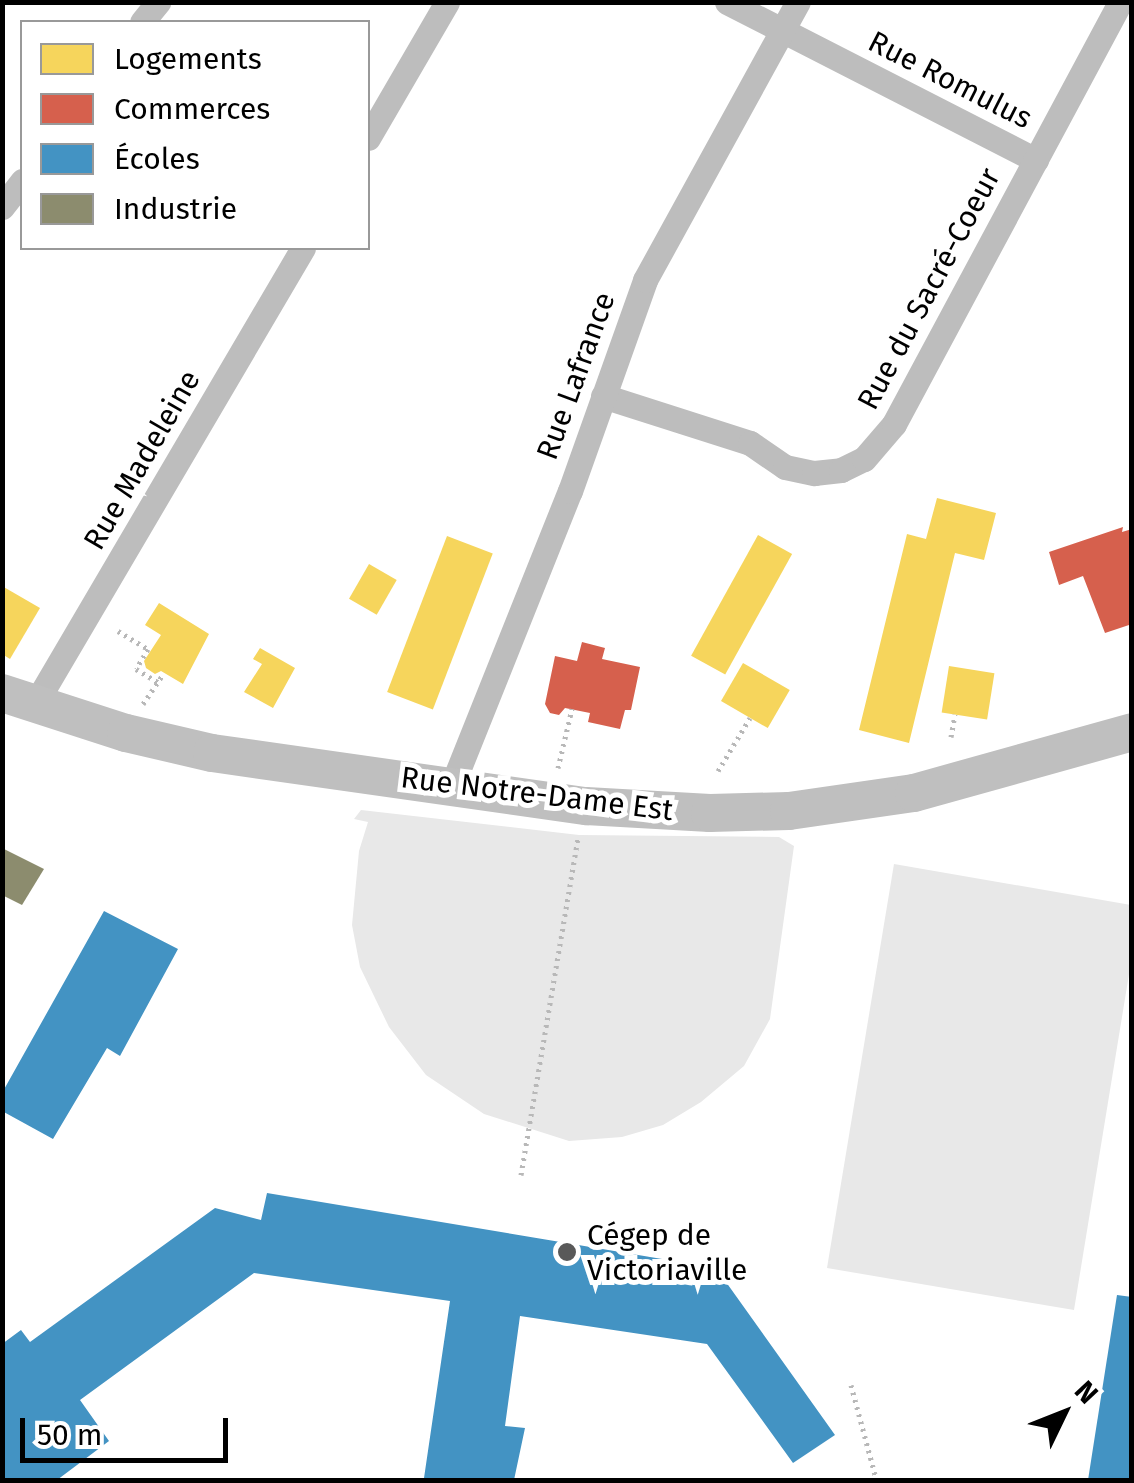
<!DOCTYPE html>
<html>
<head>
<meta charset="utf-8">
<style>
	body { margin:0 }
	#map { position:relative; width:1134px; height:1483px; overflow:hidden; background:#fff; font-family:"Fira Sans",sans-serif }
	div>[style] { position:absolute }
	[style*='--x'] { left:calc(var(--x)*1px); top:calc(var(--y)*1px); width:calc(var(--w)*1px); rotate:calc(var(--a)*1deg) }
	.green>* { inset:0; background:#e8e8e8 }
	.homes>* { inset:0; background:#f6d55c; transform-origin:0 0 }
	.shops>* { inset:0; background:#d6604d }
	.schools>* { inset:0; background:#4393c3 }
	.industry>* { inset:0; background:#8c8c6e }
	.path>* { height:5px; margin-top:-2.5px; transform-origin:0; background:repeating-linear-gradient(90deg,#b8b8b8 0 2.5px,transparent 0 7.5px) }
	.street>* { height:25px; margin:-12.5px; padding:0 12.5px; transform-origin:12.5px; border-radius:12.5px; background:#bdbdbd }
	.secondary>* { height:38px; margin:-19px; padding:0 19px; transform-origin:19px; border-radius:19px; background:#bfbfbf }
	.dots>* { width:28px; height:28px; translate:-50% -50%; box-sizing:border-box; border:5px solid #fff; border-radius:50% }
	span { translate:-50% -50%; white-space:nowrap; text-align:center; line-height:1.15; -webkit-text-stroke:10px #fff; paint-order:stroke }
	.street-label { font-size:30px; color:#000 }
	.poi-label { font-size:30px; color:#000 }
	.left { translate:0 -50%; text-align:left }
	.frame { position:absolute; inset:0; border:5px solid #000; pointer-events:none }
	.legend { position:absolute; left:20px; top:20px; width:350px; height:230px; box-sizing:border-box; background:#fff; border:2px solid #999; margin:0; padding:12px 18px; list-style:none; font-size:30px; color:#000 }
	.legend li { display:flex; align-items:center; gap:20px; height:50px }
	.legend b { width:50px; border:2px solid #999 }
	.north { position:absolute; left:1014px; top:1363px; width:100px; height:100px; -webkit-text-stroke:8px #fff; paint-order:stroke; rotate:47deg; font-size:28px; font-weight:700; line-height:40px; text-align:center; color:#000 }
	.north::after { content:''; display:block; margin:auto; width:35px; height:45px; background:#000; clip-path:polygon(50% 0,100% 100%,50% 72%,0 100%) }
	.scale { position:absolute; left:20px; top:1418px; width:208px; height:45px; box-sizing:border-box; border:5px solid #000; border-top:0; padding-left:12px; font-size:30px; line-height:35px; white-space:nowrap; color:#000; -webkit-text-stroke:8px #fff; paint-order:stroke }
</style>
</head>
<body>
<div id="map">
	<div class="green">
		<i style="clip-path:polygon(361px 810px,579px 835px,779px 837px,794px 846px,770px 1019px,744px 1066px,701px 1102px,663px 1125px,622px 1137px,569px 1141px,484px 1114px,426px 1075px,389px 1027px,360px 967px,352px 925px,359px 851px,368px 822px,354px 819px)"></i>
		<i style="clip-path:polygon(894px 864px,1131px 905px,1131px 962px,1074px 1310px,827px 1268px)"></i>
	</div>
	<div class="homes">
		<i style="clip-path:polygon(937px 498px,996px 513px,984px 560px,955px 553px,909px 743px,859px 730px,907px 534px,926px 539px)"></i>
		<i style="left:758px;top:535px;width:39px;height:138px;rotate:29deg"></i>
		<i style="left:447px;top:536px;width:49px;height:167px;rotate:21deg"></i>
		<i style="left:369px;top:564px;width:32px;height:40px;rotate:30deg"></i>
		<i style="clip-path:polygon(2px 586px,40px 608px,10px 659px,2px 654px)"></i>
		<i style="clip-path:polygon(159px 603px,209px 634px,183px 684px,161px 671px,155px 674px,146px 668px,144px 661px,161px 635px,145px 625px)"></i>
		<i style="clip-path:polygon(260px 648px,295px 668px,273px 708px,244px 692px,262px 664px,253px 659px)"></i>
		<i style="left:743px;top:663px;width:54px;height:44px;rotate:30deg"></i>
		<i style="left:949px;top:666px;width:46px;height:47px;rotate:9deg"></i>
	</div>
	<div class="shops">
		<i style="clip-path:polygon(1123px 527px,1122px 532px,1132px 529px,1132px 624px,1105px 633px,1083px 576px,1059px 585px,1049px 552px)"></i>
		<i style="clip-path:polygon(582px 642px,605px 648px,602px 659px,640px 667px,631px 710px,625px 710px,620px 729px,588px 722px,590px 713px,565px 708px,559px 715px,550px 713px,545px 704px,555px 656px,577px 661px)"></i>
	</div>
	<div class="schools">
		<i style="clip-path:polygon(104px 911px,178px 949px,120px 1056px,107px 1048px,53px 1139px,2px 1111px,2px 1093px)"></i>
		<i style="clip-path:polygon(267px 1193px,716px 1268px,835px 1435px,793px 1463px,707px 1344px,520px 1316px,505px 1426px,525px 1428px,514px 1480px,424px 1478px,450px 1301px,254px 1273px,80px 1400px,109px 1441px,57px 1480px,2px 1480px,2px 1344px,21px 1330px,30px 1342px,215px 1208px,261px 1220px)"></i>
		<i style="clip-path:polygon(1117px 1295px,1132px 1297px,1132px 1480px,1088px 1480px)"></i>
	</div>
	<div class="industry">
		<i style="clip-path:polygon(2px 848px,44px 869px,22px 905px,2px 895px)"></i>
	</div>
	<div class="path">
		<i style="--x:118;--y:631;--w:35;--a:31"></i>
		<i style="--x:148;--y:649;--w:23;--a:121"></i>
		<i style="--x:136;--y:669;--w:26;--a:31"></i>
		<i style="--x:143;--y:704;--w:37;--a:-56"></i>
		<i style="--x:951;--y:737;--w:23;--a:-80"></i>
		<i style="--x:558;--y:768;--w:61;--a:-76.7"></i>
		<i style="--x:718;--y:771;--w:62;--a:-58.9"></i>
		<i style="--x:521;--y:1175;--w:342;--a:-80.4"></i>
		<i style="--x:851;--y:1385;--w:96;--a:75"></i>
	</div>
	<div class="street">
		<i style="--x:727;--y:2;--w:347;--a:27.1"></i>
		<i style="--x:142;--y:22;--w:26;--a:-51"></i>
		<i style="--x:368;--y:138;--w:157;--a:-59.8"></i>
		<i style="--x:2;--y:207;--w:33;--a:-52"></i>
		<i style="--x:603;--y:396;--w:154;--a:17.7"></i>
		<i style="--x:750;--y:443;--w:42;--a:34.4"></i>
		<i style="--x:785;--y:467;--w:30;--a:12"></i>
		<i style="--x:814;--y:473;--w:27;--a:-6"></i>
		<i style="--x:841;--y:470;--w:25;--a:-26"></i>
		<i style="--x:864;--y:459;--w:46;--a:-49.4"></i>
		<i style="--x:894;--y:424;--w:479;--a:-61.8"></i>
		<i style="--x:35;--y:704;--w:529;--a:-59.56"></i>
		<i style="--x:451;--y:788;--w:320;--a:-68.2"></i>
		<i style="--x:570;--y:491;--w:224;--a:-70.4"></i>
		<i style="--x:645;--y:280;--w:317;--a:-61.2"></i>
	</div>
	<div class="secondary">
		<i style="--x:2;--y:693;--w:130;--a:17.9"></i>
		<i style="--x:126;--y:733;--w:88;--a:13.1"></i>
		<i style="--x:212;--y:753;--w:378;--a:8.1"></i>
		<i style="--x:586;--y:806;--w:124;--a:3.2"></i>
		<i style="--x:710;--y:813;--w:79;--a:-1.5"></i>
		<i style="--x:789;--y:811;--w:126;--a:-8.2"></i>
		<i style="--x:914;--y:793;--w:226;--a:-15.6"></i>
	</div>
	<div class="dots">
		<i style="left:567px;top:1252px;background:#595959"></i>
	</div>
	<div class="street-label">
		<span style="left:950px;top:80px;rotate:27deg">Rue Romulus</span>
		<span style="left:929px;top:289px;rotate:-62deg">Rue du Sacré-Coeur</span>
		<span style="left:576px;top:376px;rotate:-70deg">Rue Lafrance</span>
		<span style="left:142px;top:460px;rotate:-60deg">Rue Madeleine</span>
		<span style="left:537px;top:794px;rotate:7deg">Rue Notre-Dame Est</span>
	</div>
	<div class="poi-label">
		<span class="left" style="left:587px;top:1252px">Cégep de<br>Victoriaville</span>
	</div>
	<div class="frame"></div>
	<ul class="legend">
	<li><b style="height:28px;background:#f6d55c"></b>Logements</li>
	<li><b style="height:28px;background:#d6604d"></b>Commerces</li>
	<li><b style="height:28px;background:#4393c3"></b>Écoles</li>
	<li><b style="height:28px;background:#8c8c6e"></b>Industrie</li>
	</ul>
	<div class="north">N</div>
	<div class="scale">50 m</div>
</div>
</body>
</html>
